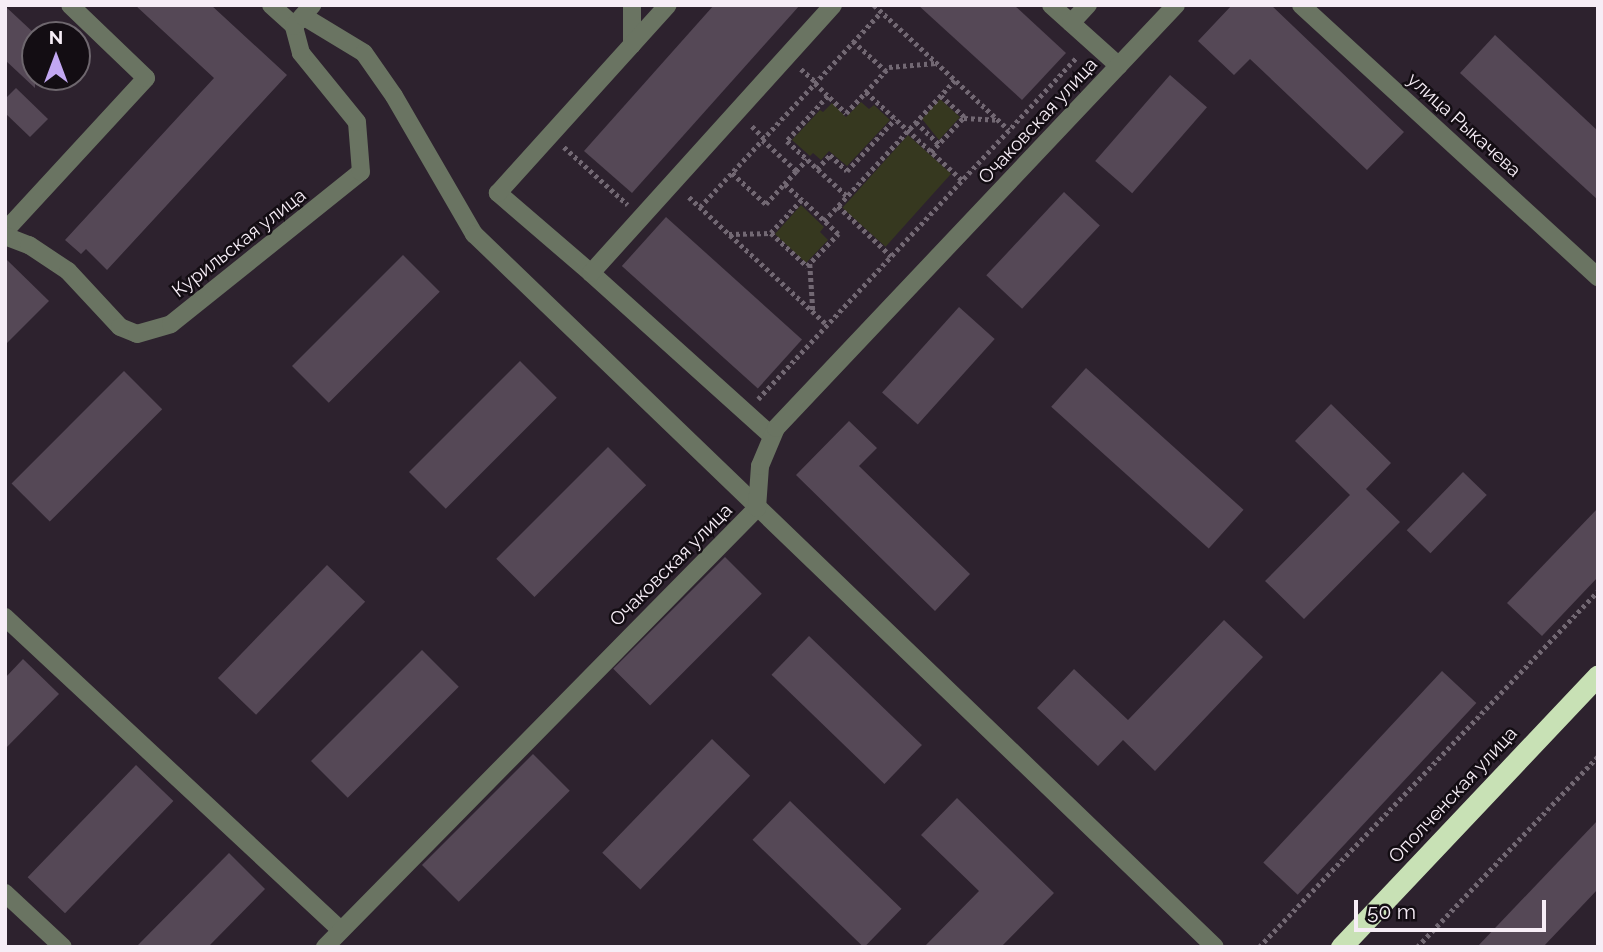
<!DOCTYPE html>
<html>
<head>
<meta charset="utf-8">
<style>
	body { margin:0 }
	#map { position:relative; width:1603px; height:952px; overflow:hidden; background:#2d222e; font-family:Raleway,sans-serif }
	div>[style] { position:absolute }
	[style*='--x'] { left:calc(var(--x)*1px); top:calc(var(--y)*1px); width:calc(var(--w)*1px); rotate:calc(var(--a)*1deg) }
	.green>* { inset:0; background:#36381f; transform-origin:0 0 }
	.building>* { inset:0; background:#554856; transform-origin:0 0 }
	.path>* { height:4.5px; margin-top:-2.25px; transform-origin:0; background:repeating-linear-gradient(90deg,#726873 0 3.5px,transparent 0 7px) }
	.minor>* { height:18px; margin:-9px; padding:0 9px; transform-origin:9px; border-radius:9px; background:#6a7462 }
	.highway>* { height:21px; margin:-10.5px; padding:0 10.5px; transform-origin:10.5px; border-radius:10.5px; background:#c8e1b5 }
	span { translate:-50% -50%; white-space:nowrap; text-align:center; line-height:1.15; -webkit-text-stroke:5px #130d13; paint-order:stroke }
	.street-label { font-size:19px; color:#f6edf6 }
	.frame { position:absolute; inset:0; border:7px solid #f6edf6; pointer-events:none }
	.north { position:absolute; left:21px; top:21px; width:70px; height:70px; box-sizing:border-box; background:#130d13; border:2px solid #6e676e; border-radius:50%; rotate:0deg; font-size:19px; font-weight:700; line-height:28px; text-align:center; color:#f6edf6 }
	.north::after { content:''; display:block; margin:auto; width:24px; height:32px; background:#c2a7f2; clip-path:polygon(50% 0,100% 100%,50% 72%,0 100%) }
	.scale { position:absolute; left:1354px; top:900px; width:192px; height:32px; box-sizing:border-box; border:4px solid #f6edf6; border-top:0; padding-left:9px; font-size:21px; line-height:24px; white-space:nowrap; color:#f6edf6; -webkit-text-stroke:5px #130d13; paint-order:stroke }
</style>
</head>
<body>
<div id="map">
	<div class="green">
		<i style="clip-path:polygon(940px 99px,960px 117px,939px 140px,922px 119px)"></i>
		<i style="clip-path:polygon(861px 102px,869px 109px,874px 105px,890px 120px,847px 166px,829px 151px,821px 160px,813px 153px,810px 156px,792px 140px,820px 110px,823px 112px,832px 103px,846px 117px)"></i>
		<i style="left:908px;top:135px;width:58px;height:98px;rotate:42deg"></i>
		<i style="clip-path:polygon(801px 205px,824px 227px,820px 232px,828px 240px,806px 263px,775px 234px)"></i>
	</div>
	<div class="building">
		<i style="clip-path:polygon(135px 5px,211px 5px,287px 75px,107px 270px,86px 249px,81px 254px,65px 240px,214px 78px)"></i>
		<i style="clip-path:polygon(714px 5px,800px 5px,632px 193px,584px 151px)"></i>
		<i style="clip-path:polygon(918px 5px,1014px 5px,1066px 53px,1022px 100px)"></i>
		<i style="clip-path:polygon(1232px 5px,1271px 5px,1404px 132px,1367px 170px,1250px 59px,1234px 75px,1198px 41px)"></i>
		<i style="clip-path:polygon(5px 6px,35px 34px,35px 88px,5px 60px)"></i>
		<i style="clip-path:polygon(1495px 35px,1598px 131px,1598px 200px,1460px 73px)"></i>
		<i style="left:1170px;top:75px;width:49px;height:114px;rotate:41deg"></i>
		<i style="clip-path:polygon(16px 88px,48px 119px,30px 137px,5px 113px,5px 99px)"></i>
		<i style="left:1064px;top:192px;width:49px;height:114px;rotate:43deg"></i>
		<i style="left:666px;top:217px;width:183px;height:66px;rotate:42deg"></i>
		<i style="left:403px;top:255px;width:52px;height:157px;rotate:45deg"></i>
		<i style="clip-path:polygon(5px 258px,49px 301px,5px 345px)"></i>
		<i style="left:959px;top:307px;width:48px;height:115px;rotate:42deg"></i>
		<i style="left:520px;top:361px;width:52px;height:157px;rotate:45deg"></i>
		<i style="left:1086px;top:368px;width:212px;height:52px;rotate:42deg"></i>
		<i style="left:124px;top:371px;width:54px;height:159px;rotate:45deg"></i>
		<i style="clip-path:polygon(1331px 404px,1391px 463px,1366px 489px,1400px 522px,1304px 619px,1265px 581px,1350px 495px,1295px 441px)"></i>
		<i style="clip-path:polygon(849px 421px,877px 448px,859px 466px,970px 574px,935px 611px,796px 475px)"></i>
		<i style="left:608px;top:447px;width:54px;height:158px;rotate:45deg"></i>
		<i style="left:1463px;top:472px;width:33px;height:81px;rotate:44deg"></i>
		<i style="clip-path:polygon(1598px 508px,1598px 577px,1542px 636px,1507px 603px)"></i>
		<i style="left:725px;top:557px;width:52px;height:158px;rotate:45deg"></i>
		<i style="left:327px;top:565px;width:53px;height:157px;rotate:44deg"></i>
		<i style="clip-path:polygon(1224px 620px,1263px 657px,1155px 771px,1123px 740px,1098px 766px,1037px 708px,1074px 669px,1128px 720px)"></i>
		<i style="left:809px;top:636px;width:157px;height:54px;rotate:44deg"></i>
		<i style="left:422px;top:650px;width:52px;height:157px;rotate:45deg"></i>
		<i style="clip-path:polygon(23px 659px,59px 694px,5px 749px,5px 678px)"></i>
		<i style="left:1442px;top:671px;width:47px;height:262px;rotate:43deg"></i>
		<i style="left:712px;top:739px;width:53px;height:158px;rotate:44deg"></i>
		<i style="left:533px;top:754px;width:52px;height:157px;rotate:45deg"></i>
		<i style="left:136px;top:765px;width:52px;height:156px;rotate:44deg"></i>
		<i style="clip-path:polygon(957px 798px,1054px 893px,1001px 947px,924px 947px,979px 891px,921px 835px)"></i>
		<i style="left:790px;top:801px;width:155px;height:54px;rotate:44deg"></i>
		<i style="clip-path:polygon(1598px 820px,1598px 889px,1543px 947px,1477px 947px)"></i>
		<i style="clip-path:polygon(229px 853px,265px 889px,208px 947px,136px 947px)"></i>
	</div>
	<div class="path">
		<i style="--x:874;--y:5;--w:184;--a:42.8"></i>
		<i style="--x:853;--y:41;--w:45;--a:42.3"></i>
		<i style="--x:801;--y:69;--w:20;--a:41"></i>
		<i style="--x:815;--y:83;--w:43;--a:44.1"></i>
		<i style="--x:846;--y:113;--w:63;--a:-46.9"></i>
		<i style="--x:889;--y:67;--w:47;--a:-4.9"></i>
		<i style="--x:866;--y:92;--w:130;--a:42.5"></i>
		<i style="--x:828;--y:96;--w:61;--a:132.3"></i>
		<i style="--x:787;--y:141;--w:81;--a:42.5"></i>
		<i style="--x:964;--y:118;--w:33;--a:3"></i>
		<i style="--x:916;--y:122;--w:32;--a:44"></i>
		<i style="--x:752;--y:126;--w:17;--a:45"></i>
		<i style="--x:564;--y:147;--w:86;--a:42.2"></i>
		<i style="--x:931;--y:152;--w:48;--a:-46.7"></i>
		<i style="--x:964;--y:117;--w:31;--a:-138"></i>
		<i style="--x:817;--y:169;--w:19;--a:-47"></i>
		<i style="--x:830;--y:155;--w:23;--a:43"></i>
		<i style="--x:847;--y:171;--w:71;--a:-47.3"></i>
		<i style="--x:796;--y:171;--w:16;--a:-47"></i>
		<i style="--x:732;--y:173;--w:46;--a:42.4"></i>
		<i style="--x:766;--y:204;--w:27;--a:-48"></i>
		<i style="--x:784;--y:184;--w:18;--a:-47"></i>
		<i style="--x:796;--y:171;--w:46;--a:-137.6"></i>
		<i style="--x:785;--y:184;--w:23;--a:43"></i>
		<i style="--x:689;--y:197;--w:188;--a:42.8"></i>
		<i style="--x:838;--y:206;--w:73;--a:43.3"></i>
		<i style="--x:700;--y:207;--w:266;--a:-47.1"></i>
		<i style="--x:824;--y:221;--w:192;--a:-47.1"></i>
		<i style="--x:729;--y:234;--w:42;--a:-1.4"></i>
		<i style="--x:771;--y:233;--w:49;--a:42.5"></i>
		<i style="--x:807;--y:266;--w:45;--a:-45.9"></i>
		<i style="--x:838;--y:234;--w:50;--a:-136.6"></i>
		<i style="--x:802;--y:200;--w:45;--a:133.2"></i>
		<i style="--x:810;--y:264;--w:47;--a:86.3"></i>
		<i style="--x:758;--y:399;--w:468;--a:-47"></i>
		<i style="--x:1259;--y:947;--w:492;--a:-46.4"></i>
		<i style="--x:1417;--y:947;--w:263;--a:-46.5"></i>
	</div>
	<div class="minor">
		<i style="--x:271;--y:5;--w:31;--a:42"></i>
		<i style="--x:294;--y:26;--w:28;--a:-49"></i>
		<i style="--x:1051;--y:5;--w:91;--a:41.9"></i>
		<i style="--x:1301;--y:5;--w:403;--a:42.5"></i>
		<i style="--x:1071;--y:23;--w:25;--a:-47"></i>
		<i style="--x:632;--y:45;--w:40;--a:-90"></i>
		<i style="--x:5;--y:231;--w:208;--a:-47.3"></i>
		<i style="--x:146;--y:78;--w:105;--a:-136.2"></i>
		<i style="--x:5;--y:236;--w:26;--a:21"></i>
		<i style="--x:29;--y:245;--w:47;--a:33.7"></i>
		<i style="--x:68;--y:271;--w:76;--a:47.1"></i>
		<i style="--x:120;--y:327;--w:18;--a:22"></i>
		<i style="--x:137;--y:334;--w:35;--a:-16"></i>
		<i style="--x:171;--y:324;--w:243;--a:-38.7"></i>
		<i style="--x:361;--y:172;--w:50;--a:-94.6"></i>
		<i style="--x:357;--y:122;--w:89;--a:-129.1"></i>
		<i style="--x:301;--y:53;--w:28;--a:-105"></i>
		<i style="--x:294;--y:26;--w:13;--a:-48"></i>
		<i style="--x:303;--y:16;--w:71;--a:31.2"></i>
		<i style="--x:364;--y:53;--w:52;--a:55.1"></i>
		<i style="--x:394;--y:96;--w:160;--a:59.9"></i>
		<i style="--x:474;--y:234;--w:1028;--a:43.9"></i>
		<i style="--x:591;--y:273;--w:123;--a:-139.3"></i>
		<i style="--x:498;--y:193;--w:253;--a:-47.9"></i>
		<i style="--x:772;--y:436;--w:244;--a:-138"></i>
		<i style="--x:591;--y:273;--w:361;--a:-47.9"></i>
		<i style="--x:5;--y:617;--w:459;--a:43"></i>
		<i style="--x:5;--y:893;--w:79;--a:43"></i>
		<i style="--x:325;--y:947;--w:616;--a:-45.46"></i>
		<i style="--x:757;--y:508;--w:42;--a:-85.9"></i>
		<i style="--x:760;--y:466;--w:41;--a:-67.2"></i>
		<i style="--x:776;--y:428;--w:582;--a:-46.6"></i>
	</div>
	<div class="highway">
		<i style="--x:1341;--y:947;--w:374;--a:-46.6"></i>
	</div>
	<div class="street-label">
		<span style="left:1038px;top:121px;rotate:-47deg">Очаковская улица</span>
		<span style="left:1464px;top:125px;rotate:42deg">улица Рыкачева</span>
		<span style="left:239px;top:243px;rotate:-38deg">Курильская улица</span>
		<span style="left:671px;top:565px;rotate:-45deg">Очаковская улица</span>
		<span style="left:1453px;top:795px;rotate:-47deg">Ополченская улица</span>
	</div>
	<div class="frame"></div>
	<div class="north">N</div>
	<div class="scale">50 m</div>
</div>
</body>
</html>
